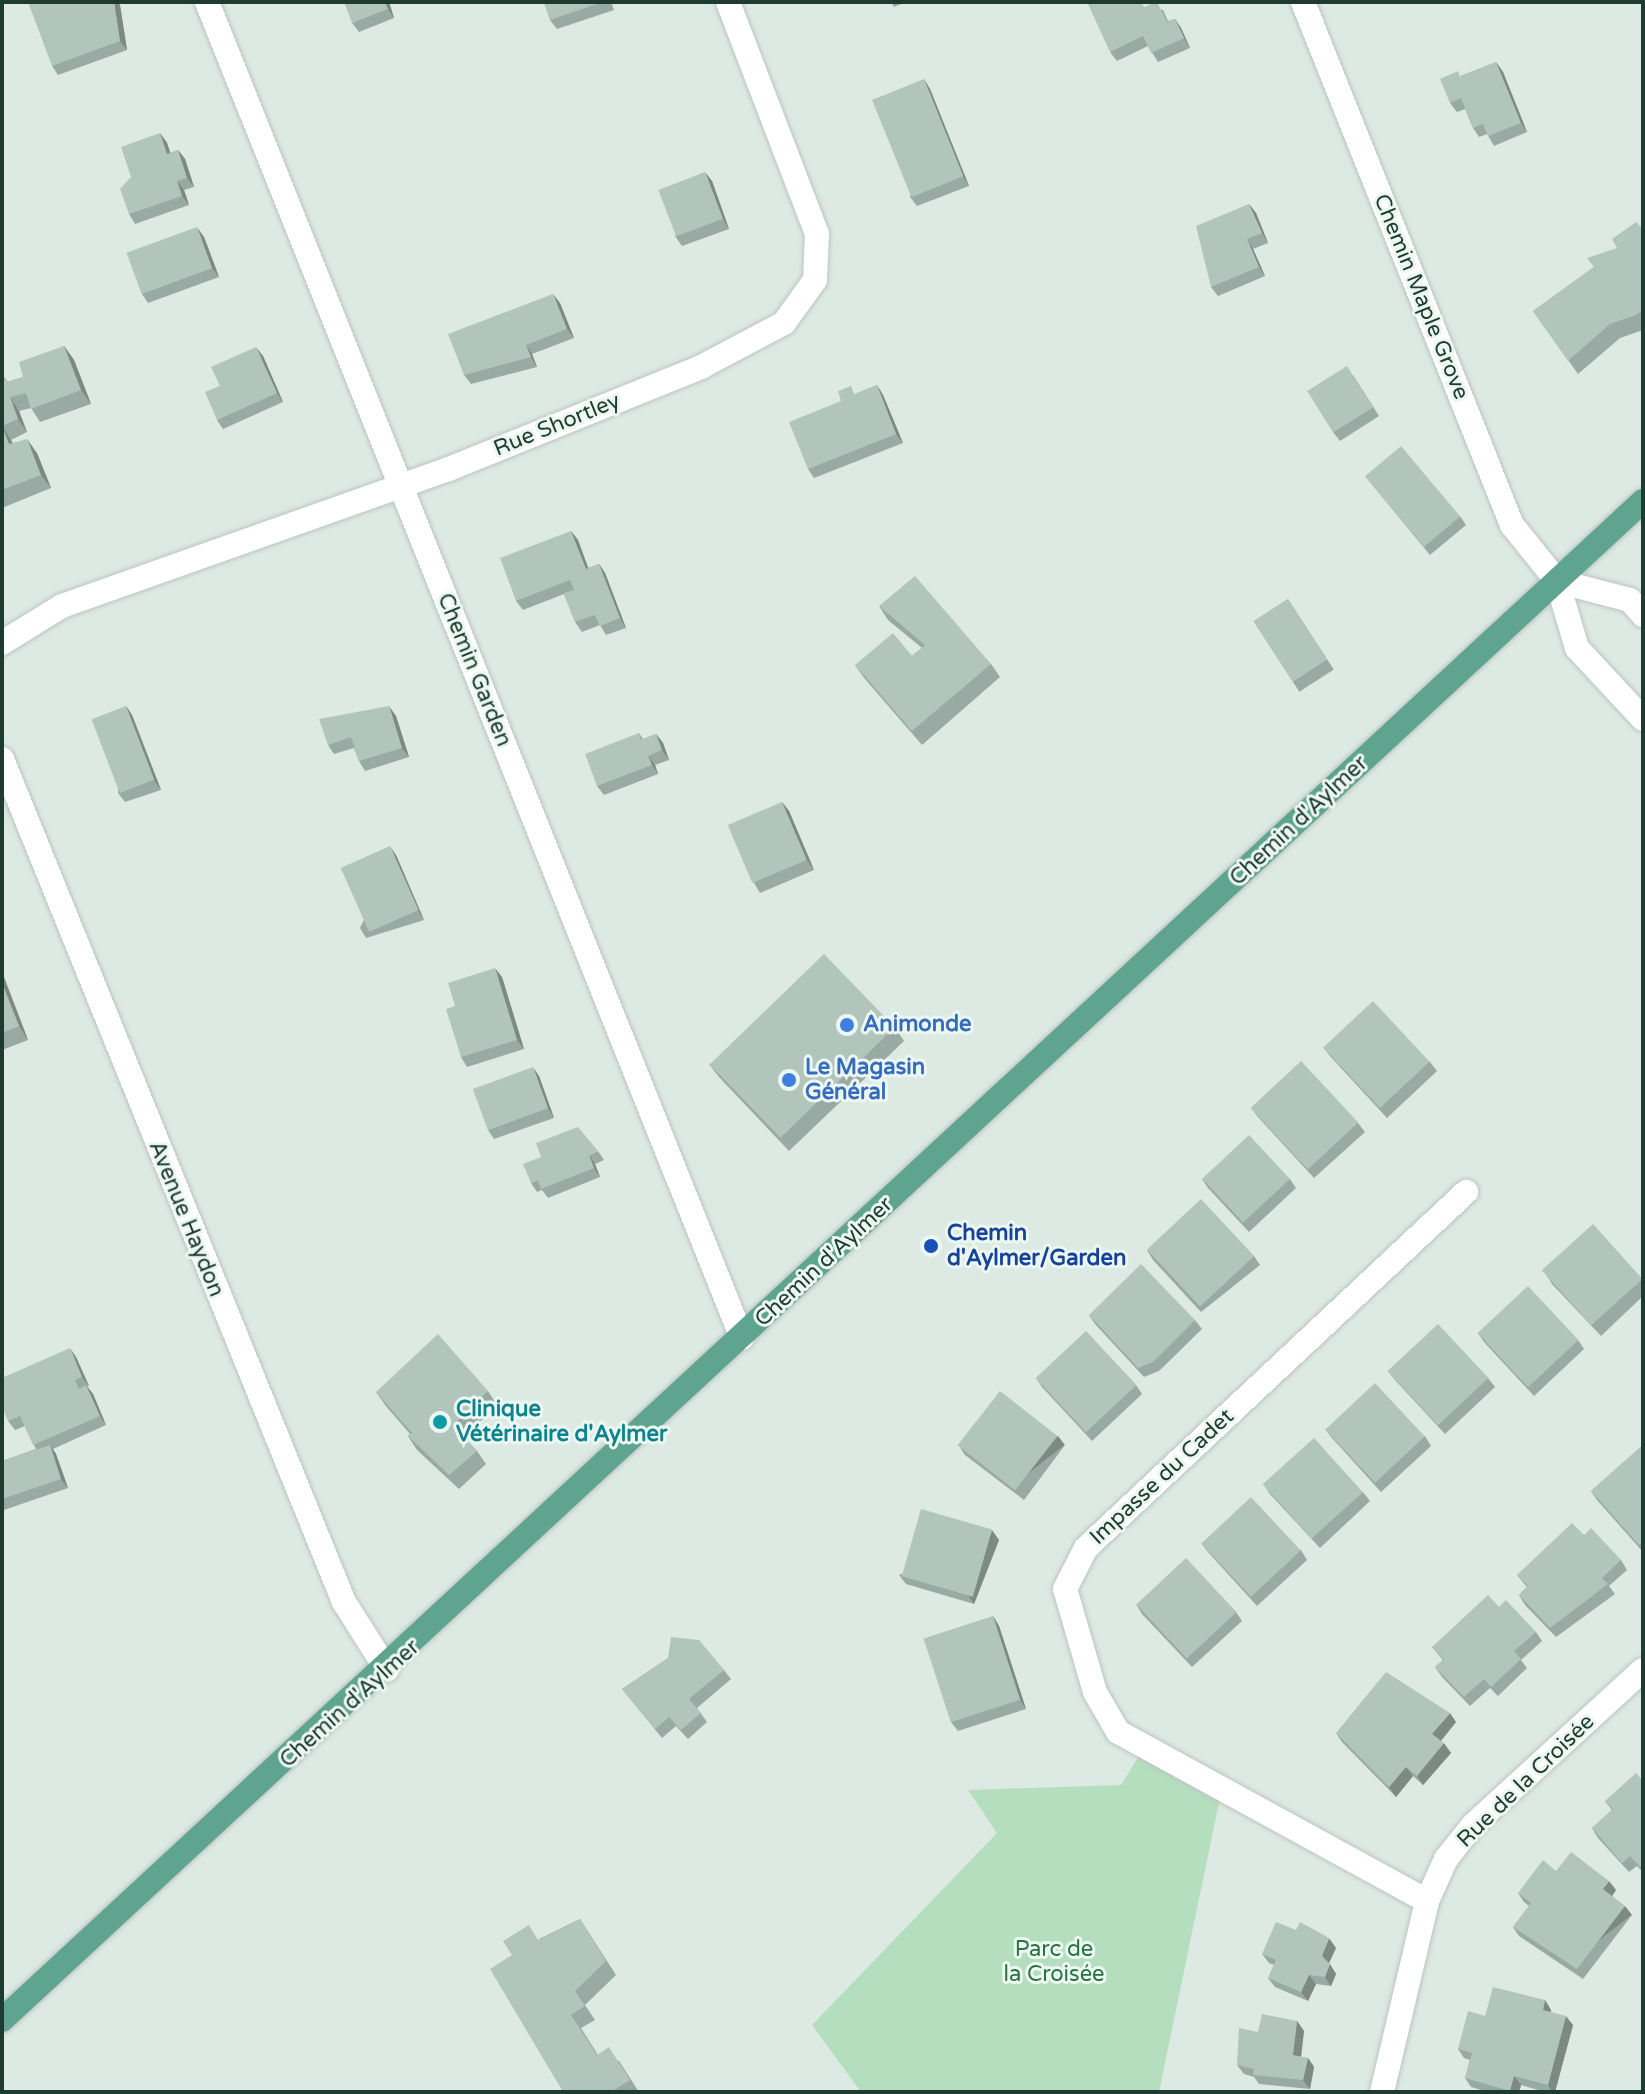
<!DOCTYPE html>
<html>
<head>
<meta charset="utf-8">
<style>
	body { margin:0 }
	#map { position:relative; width:1645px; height:2094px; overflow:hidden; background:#ddeae4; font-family:"Varela Round",sans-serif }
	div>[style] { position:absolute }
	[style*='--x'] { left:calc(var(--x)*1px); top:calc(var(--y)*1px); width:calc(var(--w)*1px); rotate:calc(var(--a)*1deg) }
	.green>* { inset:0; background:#b4debe }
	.roads { filter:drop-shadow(0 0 2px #bcc4c2) drop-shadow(0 0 2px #bcc4c2) }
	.minor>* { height:24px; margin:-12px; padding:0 12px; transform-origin:12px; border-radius:12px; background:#fff }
	.major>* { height:24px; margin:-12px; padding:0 12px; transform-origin:12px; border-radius:12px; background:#5ea48f }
	.wall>* { inset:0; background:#99a9a3; transform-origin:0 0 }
	.shaded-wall>* { inset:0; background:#7d8a84; transform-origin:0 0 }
	.building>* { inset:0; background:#b2c5bd; transform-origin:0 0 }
	.dots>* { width:22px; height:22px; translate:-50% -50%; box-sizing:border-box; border:4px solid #edf7f2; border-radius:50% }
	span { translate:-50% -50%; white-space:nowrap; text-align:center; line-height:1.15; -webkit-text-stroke:6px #edf7f2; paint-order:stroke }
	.street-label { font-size:22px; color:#1e3b32 }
	.shop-label { font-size:22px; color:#366cbe; font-weight:700 }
	.left { translate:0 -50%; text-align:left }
	.transit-label { font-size:22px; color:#164399; font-weight:700 }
	.culture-label { font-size:22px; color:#0d838f; font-weight:700 }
	.park-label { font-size:22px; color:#257441 }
	.frame { position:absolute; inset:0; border:4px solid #1e3b32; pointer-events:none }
</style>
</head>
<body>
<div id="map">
	<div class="green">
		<i style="clip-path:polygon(1142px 1751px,1221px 1793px,1159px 2092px,861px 2092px,812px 2025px,997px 1833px,968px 1790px,1121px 1785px)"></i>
	</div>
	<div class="roads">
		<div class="minor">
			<i style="--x:207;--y:2;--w:1439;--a:68.18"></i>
			<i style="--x:1303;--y:2;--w:563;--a:68.22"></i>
			<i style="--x:1512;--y:525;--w:72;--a:51.2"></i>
			<i style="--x:1557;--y:581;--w:70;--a:73.4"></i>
			<i style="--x:1577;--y:648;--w:97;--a:47.1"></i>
			<i style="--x:1557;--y:581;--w:75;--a:14.6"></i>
			<i style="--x:1630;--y:600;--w:20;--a:49"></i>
			<i style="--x:2;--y:643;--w:70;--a:-31.7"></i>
			<i style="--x:62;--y:606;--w:411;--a:-19.5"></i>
			<i style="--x:449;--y:469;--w:272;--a:-22"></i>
			<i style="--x:701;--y:367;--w:94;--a:-27.9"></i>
			<i style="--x:784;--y:323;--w:53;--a:-54.2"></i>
			<i style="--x:815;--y:280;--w:46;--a:-87.5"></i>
			<i style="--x:817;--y:234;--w:248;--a:-111"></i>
			<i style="--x:2;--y:759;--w:910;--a:67.92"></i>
			<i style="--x:344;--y:1602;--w:80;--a:57.7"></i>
			<i style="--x:1427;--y:1901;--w:352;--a:-151.3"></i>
			<i style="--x:1118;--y:1732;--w:46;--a:-119.9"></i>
			<i style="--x:1095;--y:1692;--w:107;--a:-106.2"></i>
			<i style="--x:1065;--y:1589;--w:46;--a:-62.9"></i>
			<i style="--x:1086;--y:1548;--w:521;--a:-43.13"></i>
			<i style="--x:1382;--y:2092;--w:196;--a:-76.7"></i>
			<i style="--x:1427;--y:1901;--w:46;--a:-65.7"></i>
			<i style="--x:1446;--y:1859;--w:43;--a:-51.5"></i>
			<i style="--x:1473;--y:1825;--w:230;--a:-42.4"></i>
		</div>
		<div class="major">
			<i style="--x:2;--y:2020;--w:2236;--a:-42.79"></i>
		</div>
	</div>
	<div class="wall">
		<i style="clip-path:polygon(389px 2px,394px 18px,359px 32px,352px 23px)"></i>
		<i style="clip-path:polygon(544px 2px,611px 2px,614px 10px,557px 29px,550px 20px)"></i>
		<i style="clip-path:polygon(891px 2px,906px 2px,894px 7px)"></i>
		<i style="clip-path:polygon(120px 5px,127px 50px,58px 75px,52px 66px)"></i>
		<i style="clip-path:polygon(1146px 7px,1163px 10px,1168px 21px,1175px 19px,1181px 28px,1190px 48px,1158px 62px,1148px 46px,1117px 61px,1110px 52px)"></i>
		<i style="clip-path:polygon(1496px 62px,1503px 72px,1527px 132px,1494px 146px,1487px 134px,1479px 137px,1473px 128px,1465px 109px,1457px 112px,1450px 103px,1461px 76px)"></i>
		<i style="clip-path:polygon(924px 79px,930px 89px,969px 186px,917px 206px,910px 197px)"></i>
		<i style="clip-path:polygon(160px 133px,167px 143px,170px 153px,178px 150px,185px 159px,194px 187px,184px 190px,189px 205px,135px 224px,129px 214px,131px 177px)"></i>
		<i style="clip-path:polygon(712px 181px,729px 229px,682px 246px,675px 236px)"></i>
		<i style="clip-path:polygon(1249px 204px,1256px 213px,1268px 243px,1253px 249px,1265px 276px,1218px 296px,1211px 287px)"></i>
		<i style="clip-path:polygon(1643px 229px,1643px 330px,1620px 338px,1578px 374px,1533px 311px,1594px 267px,1617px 248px)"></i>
		<i style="clip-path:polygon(204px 237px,219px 277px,148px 303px,142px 294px)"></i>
		<i style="clip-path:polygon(560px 303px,574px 338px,532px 354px,537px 367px,471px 384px,464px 375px)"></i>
		<i style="clip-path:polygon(64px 346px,74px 360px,91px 404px,40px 422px,31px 408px,19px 411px,27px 432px,11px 440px,13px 443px,37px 453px,51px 488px,2px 508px,2px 374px,8px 382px,23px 377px)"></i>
		<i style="clip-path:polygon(263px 356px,283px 402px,223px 429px,217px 420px,220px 386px)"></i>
		<i style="clip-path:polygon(1353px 375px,1379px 416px,1340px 441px,1333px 432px)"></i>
		<i style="clip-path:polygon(877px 385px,883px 395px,903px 443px,814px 478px,808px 469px,841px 401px)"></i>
		<i style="clip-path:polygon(1365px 476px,1460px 516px,1466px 525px,1430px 555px)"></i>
		<i style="clip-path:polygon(571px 531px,578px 540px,588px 568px,599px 564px,605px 573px,626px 628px,606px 635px,600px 625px,582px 632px,575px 622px,564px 594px,523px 610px,516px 601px)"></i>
		<i style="left:1288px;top:599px;width:84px;height:41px;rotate:57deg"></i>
		<i style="clip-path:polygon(879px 606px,991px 664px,1000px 677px,922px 745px,865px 679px,855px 665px,912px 656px,922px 648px,888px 620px)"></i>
		<i style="clip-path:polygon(126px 706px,132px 715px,161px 790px,125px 802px,118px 793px)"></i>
		<i style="clip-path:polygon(396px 716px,409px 757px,365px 771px,359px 761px,354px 748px,334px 754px,328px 745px)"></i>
		<i style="clip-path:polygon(639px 733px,643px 739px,656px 734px,663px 743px,669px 760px,655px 765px,658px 774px,604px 795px,597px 786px)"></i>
		<i style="clip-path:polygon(782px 802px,789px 811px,814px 870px,760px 893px,754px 883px)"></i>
		<i style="clip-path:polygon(396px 855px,424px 920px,366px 938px,360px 928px)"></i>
		<i style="clip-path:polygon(2px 972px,28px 1040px,2px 1050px)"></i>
		<i style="clip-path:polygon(502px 977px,524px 1049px,467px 1067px,461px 1057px,455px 1006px)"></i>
		<i style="clip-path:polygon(895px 1027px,904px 1041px,789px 1151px,719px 1077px,709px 1064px)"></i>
		<i style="clip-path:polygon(1323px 1047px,1430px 1062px,1437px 1071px,1387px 1118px,1330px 1056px)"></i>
		<i style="clip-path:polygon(539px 1076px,554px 1118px,494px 1139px,488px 1130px)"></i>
		<i style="clip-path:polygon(1251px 1108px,1358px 1123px,1365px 1132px,1314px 1178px,1258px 1117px)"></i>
		<i style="clip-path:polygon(598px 1151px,604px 1160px,595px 1164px,600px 1177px,548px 1198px,542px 1190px,537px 1192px,531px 1183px)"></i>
		<i style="clip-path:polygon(1202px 1179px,1290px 1179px,1296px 1188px,1249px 1232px,1208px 1188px)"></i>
		<i style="clip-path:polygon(1147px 1250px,1254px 1256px,1260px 1265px,1201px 1312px,1153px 1260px)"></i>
		<i style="clip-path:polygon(1546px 1274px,1643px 1279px,1643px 1296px,1601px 1336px,1552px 1284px)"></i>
		<i style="clip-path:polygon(1089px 1315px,1195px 1320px,1202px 1329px,1159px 1371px,1144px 1377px,1095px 1324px)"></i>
		<i style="clip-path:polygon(1478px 1333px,1578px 1340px,1584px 1349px,1534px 1396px,1484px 1342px)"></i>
		<i style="clip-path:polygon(76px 1357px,89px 1386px,87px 1387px,93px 1394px,106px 1425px,53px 1449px,56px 1454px,68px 1488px,4px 1510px,2px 1508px,2px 1461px,36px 1449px,25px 1426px,15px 1430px,8px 1421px)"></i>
		<i style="clip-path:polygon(1388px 1371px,1488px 1378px,1495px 1387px,1445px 1434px,1395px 1380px)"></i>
		<i style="clip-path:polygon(1036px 1378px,1136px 1385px,1142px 1394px,1092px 1441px,1042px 1387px)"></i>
		<i style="clip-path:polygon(488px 1391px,497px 1405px,464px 1437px,477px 1451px,486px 1464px,459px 1489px,417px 1450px,408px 1436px,410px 1434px,385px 1405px,376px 1392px)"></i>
		<i style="clip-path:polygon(1325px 1429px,1425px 1436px,1431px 1446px,1381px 1492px,1332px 1438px)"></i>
		<i style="clip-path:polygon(1065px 1445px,1024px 1500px,965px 1455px,959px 1446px)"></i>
		<i style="clip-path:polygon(1643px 1445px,1643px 1552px,1597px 1500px,1591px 1491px)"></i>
		<i style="clip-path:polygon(1264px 1485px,1363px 1492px,1370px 1501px,1320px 1548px,1270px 1494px)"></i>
		<i style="clip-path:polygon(1584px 1535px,1621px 1560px,1627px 1570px,1609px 1586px,1615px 1594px,1556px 1637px,1525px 1605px,1519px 1595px,1527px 1587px,1517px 1575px)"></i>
		<i style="clip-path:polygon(999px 1540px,974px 1604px,906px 1584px,899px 1575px)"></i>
		<i style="clip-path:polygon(1201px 1543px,1301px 1550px,1307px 1560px,1257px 1606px,1208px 1552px)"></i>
		<i style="clip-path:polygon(1136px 1604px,1236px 1612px,1242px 1621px,1192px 1667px,1142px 1614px)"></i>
		<i style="clip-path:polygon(1499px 1607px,1536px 1632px,1542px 1641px,1521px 1660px,1527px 1668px,1498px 1696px,1490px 1688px,1470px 1706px,1442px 1677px,1435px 1667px,1443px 1660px,1432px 1647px)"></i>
		<i style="clip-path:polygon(993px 1616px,999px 1626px,1026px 1709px,958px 1731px,951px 1722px)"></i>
		<i style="clip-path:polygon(668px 1658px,724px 1670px,731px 1679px,697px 1708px,707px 1722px,688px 1739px,676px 1726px,662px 1738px,622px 1689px)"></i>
		<i style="clip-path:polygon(1456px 1722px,1441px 1741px,1451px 1753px,1423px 1785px,1413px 1776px,1396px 1797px,1342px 1742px,1336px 1733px)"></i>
		<i style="clip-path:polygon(1643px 1781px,1643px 1872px,1637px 1866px,1629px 1872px,1598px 1838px,1592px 1828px,1612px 1810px,1605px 1801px)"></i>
		<i style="clip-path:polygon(1556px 1871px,1616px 1890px,1612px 1896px,1632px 1915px,1583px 1979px,1519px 1936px,1513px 1927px,1529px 1906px,1524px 1902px,1518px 1893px)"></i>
		<i style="clip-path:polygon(580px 1919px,616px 1975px,585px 2005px,595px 2020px,581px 2028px,598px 2055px,619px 2061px,639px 2092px,563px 2092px,539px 1939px)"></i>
		<i style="clip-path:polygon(1336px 1948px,1329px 1963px,1336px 1974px,1331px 1986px,1316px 1984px,1308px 2001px,1275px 1987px,1268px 1978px,1274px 1965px,1269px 1963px,1262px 1954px)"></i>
		<i style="clip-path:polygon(1545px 2000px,1551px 2010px,1551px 2012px,1573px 2025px,1555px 2092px,1545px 2092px,1521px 2085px,1519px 2092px,1488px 2092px,1471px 2087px,1465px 2078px,1470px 2060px,1464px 2058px,1458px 2049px,1485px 2016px)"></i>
		<i style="clip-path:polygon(1297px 2021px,1304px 2031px,1301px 2057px,1308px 2058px,1314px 2067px,1310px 2089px,1259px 2084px,1254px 2077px,1244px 2074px,1237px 2065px,1258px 2032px)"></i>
	</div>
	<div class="shaded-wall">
		<i style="clip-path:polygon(114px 2px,118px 2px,120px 5px,127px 50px,120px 41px)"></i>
		<i style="clip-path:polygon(385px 2px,389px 2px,394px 18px,388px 9px)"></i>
		<i style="clip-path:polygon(1175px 19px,1181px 28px,1190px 48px,1184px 38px)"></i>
		<i style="clip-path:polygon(1496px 62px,1503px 72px,1527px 132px,1521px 123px)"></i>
		<i style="clip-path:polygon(924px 79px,930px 89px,969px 186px,963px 176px)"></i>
		<i style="clip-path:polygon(160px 133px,167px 143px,174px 163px,167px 154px)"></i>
		<i style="clip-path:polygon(178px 150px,185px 159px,194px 187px,187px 178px)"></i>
		<i style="clip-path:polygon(705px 172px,712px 181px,729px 229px,723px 219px)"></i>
		<i style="clip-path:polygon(177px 181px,184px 190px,189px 205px,182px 196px)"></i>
		<i style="clip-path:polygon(1249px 204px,1256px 213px,1268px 243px,1262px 233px)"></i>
		<i style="clip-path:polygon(197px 227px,204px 237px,219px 277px,212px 268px)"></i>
		<i style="clip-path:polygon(1247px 239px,1253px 249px,1265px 276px,1259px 267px)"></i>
		<i style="clip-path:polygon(553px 294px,560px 303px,574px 338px,567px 329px)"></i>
		<i style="clip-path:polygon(526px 345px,532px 354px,537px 367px,531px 357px)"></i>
		<i style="clip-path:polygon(64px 346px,74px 360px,91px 404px,81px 390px)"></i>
		<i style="clip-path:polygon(256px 347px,263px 356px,283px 402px,277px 393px)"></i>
		<i style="clip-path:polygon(877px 385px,883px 395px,903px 443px,896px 434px)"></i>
		<i style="clip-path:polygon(10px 397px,19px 411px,27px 432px,18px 419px)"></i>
		<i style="clip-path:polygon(2px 426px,11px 440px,19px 458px,9px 444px)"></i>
		<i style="clip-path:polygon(27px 439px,37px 453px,51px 488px,41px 475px)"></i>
		<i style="clip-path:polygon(571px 531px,578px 540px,592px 578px,586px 569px)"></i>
		<i style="clip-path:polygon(599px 564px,605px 573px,626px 628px,620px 618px)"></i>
		<i style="clip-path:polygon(126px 706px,132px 715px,161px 790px,154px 780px)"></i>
		<i style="clip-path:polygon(389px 706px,396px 716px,409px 757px,402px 748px)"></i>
		<i style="clip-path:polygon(656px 734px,663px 743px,669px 760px,662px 750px)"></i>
		<i style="clip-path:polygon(648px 756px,655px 765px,658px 774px,652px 765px)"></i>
		<i style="clip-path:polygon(782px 802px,789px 811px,814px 870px,807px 860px)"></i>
		<i style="clip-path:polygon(390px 846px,396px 855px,424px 920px,418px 910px)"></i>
		<i style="clip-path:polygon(495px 968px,502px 977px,524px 1049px,517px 1040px)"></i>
		<i style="clip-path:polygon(2px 972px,28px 1040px,19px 1026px,2px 983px)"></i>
		<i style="clip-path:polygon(533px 1067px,539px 1076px,554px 1118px,548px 1108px)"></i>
		<i style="clip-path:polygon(589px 1155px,595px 1164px,600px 1177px,594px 1168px)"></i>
		<i style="clip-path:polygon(70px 1348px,76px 1357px,89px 1386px,82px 1377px)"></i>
		<i style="clip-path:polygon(86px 1385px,93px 1394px,106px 1425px,100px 1416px)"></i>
		<i style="left:1058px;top:1436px;width:11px;height:67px;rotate:52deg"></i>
		<i style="clip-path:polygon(50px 1445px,56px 1454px,68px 1488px,61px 1479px)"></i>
		<i style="clip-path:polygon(992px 1530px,999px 1540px,974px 1604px,968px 1595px)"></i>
		<i style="clip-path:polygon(993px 1616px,999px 1626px,1026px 1709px,1020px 1700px)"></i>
		<i style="clip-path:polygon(1450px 1713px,1456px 1722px,1439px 1743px,1432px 1734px)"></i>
		<i style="clip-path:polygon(1444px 1743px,1451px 1753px,1423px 1785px,1417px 1776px)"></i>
		<i style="clip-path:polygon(1406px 1767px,1413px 1776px,1396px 1797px,1389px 1787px)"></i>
		<i style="clip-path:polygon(1609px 1881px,1616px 1890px,1610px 1899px,1603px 1889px)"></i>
		<i style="left:1625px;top:1906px;width:11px;height:79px;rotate:52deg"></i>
		<i style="clip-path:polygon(1329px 1938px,1336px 1948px,1328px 1965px,1322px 1956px)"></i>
		<i style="clip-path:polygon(1330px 1964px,1336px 1974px,1331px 1986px,1325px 1977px)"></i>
		<i style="clip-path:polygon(1309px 1975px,1316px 1984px,1308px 2001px,1301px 1992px)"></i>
		<i style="clip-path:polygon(1545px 2000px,1551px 2010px,1549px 2019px,1543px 2010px)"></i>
		<i style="clip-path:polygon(1566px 2016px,1573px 2025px,1555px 2092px,1552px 2092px,1548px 2085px)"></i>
		<i style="clip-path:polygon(1297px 2021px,1304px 2031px,1300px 2065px,1293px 2055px)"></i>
		<i style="clip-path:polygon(1308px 2058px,1314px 2067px,1310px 2089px,1303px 2080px)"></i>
		<i style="clip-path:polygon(1514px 2076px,1521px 2085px,1519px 2092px,1511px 2092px,1510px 2091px)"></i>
	</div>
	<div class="building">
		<i style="clip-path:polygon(28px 2px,114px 2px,120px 41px,52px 66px)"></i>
		<i style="clip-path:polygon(344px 2px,385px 2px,388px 9px,352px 23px)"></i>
		<i style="clip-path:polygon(544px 2px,603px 2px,550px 20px)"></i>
		<i style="clip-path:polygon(1087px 2px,1141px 2px,1144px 7px,1157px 2px,1167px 22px,1175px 19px,1184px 38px,1151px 53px,1143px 36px,1110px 52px)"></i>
		<i style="clip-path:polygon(1496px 62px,1521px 123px,1488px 136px,1483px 124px,1473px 128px,1461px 98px,1450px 103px,1440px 79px,1458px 71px,1460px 77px)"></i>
		<i style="left:924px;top:79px;width:105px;height:56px;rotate:68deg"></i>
		<i style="clip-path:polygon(160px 133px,167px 154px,178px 150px,187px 178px,177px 181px,182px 196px,129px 214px,120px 189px,131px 177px,121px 147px)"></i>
		<i style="left:705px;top:172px;width:50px;height:50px;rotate:69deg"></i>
		<i style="clip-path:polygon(1249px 204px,1262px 233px,1247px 239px,1259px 267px,1211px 287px,1196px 226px)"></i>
		<i style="clip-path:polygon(1636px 222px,1643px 229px,1643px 310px,1636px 315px,1610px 324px,1568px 361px,1533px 311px,1594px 267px,1587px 258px,1617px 248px,1612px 239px)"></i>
		<i style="left:197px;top:227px;width:44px;height:75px;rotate:70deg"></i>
		<i style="clip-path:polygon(553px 294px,567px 329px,526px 345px,531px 357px,464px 375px,448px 334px)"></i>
		<i style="clip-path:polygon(64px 346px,81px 390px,31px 409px,26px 393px,10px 397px,18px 419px,2px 426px,2px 374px,7px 382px,23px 377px,19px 362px)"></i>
		<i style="clip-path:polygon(256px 347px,277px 393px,217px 420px,205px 392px,220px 386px,211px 367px)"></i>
		<i style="left:1347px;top:366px;width:49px;height:47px;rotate:58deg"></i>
		<i style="clip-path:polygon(877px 385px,896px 434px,808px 469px,789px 422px,841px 401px,838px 391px,851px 386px,854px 394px)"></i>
		<i style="clip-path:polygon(2px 426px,9px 444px,27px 439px,41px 475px,2px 490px)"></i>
		<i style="left:1401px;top:446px;width:92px;height:47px;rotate:50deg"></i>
		<i style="clip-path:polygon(571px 531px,586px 569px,599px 564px,620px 618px,600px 626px,595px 615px,575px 622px,564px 593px,574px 590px,570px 580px,516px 601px,500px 558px)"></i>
		<i style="clip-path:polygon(915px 576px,991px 664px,912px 731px,855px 665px,893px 633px,912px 656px,925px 645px,879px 606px)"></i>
		<i style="left:1288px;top:599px;width:72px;height:41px;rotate:57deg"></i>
		<i style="left:126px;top:706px;width:79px;height:37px;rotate:69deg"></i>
		<i style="clip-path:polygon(389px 706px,402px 748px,359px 761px,351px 737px,328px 745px,319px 719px)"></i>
		<i style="clip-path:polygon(639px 733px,641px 740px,656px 734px,662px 750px,648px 756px,652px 765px,597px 786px,585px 754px)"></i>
		<i style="left:782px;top:802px;width:63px;height:59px;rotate:67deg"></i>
		<i style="left:390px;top:846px;width:70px;height:54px;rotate:66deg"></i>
		<i style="left:824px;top:954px;width:102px;height:159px;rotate:46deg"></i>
		<i style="clip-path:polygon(495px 968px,517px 1040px,461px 1057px,446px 1009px,455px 1006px,448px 983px)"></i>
		<i style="clip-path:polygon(2px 983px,19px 1026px,2px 1033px)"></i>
		<i style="left:1373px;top:1001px;width:83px;height:68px;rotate:47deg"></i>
		<i style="left:1301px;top:1061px;width:84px;height:69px;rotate:47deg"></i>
		<i style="left:533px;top:1067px;width:44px;height:64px;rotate:70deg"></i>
		<i style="clip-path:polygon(578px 1127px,598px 1151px,589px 1155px,594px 1168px,541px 1189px,538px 1180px,531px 1183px,523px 1164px,541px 1157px,536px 1143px)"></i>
		<i style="left:1249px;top:1135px;width:60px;height:64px;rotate:47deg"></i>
		<i style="left:1201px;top:1199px;width:78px;height:74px;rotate:47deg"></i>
		<i style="left:1593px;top:1224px;width:74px;height:69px;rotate:48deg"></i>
		<i style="clip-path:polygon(1141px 1264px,1195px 1320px,1153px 1362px,1138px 1368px,1089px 1315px)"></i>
		<i style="left:1528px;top:1286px;width:74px;height:69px;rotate:47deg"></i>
		<i style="left:1438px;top:1324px;width:74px;height:69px;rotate:47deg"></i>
		<i style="left:1086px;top:1331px;width:74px;height:69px;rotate:47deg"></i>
		<i style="clip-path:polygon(438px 1334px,488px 1391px,453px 1425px,477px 1451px,449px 1475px,408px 1436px,412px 1433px,376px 1392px)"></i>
		<i style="clip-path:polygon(70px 1348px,82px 1377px,75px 1380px,79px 1389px,86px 1385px,100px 1416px,33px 1445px,20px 1416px,8px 1421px,2px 1407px,2px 1378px)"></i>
		<i style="left:1375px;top:1383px;width:73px;height:68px;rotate:47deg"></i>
		<i style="left:1000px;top:1391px;width:73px;height:69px;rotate:38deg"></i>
		<i style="left:1314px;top:1438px;width:73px;height:69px;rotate:48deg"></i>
		<i style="clip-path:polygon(50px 1445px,61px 1479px,2px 1499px,2px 1461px)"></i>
		<i style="clip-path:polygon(1643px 1445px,1643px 1542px,1639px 1545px,1591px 1491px)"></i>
		<i style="left:1251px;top:1497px;width:73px;height:68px;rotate:47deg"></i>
		<i style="left:921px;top:1509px;width:74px;height:70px;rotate:16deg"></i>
		<i style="clip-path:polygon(1572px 1523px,1584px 1535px,1591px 1528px,1621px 1560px,1602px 1578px,1608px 1584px,1550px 1628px,1519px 1595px,1528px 1586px,1517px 1575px)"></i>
		<i style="left:1186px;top:1558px;width:74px;height:68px;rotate:47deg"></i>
		<i style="clip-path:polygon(1488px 1595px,1499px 1607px,1506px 1600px,1536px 1632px,1514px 1651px,1521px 1659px,1491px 1687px,1484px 1679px,1464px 1697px,1435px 1667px,1444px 1659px,1432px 1647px)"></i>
		<i style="left:993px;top:1616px;width:88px;height:73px;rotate:72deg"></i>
		<i style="clip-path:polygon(671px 1637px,699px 1640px,724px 1670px,689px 1699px,701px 1713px,681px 1730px,669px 1717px,655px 1729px,622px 1689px,668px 1658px)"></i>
		<i style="clip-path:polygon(1386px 1672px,1450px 1713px,1432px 1734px,1444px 1743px,1417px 1776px,1406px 1767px,1389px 1787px,1336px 1733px)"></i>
		<i style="clip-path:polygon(1636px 1773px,1643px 1781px,1643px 1865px,1640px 1867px,1630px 1856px,1622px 1863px,1592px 1828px,1613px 1809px,1605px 1801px)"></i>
		<i style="clip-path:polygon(1571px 1852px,1609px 1881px,1603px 1889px,1625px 1906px,1577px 1969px,1513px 1927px,1531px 1903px,1518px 1893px,1543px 1860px,1556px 1871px)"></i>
		<i style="clip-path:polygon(580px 1919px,606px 1961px,575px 1991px,585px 2006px,571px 2015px,597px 2055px,609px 2047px,630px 2080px,611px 2092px,563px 2092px,490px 1969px,512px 1955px,503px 1941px,529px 1925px,538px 1940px)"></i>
		<i style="clip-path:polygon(1276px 1922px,1296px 1930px,1300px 1922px,1329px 1938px,1322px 1956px,1330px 1964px,1325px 1977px,1309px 1975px,1301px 1992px,1268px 1978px,1276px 1960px,1262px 1954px)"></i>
		<i style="clip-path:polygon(1493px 1987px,1545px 2000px,1543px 2010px,1566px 2016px,1548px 2085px,1514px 2076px,1510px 2091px,1465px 2078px,1472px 2053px,1458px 2049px,1468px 2011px,1485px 2016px)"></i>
		<i style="clip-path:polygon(1262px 2014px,1297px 2021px,1293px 2055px,1308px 2058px,1303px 2080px,1253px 2075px,1254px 2069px,1237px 2065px,1239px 2028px,1258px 2032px)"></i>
	</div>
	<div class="dots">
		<i style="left:847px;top:1025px;background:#3f7fe0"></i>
		<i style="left:789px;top:1080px;background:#3f7fe0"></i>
		<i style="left:931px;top:1246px;background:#1a4fb4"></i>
		<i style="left:440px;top:1422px;background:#0f9aa8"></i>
	</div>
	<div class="street-label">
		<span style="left:1421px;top:297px;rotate:68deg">Chemin Maple Grove</span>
		<span style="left:557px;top:425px;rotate:-22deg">Rue Shortley</span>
		<span style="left:474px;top:670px;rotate:68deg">Chemin Garden</span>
		<span style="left:1299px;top:821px;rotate:-43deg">Chemin d'Aylmer</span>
		<span style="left:186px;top:1219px;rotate:68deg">Avenue Haydon</span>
		<span style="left:824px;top:1262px;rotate:-43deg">Chemin d'Aylmer</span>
		<span style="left:1162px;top:1477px;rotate:-43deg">Impasse du Cadet</span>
		<span style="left:350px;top:1704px;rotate:-42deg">Chemin d'Aylmer</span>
		<span style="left:1526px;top:1781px;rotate:-44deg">Rue de la Croisée</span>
	</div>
	<div class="shop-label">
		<span class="left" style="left:863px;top:1025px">Animonde</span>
		<span class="left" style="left:805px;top:1080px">Le Magasin<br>Général</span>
	</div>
	<div class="transit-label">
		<span class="left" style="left:947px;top:1246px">Chemin<br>d'Aylmer/Garden</span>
	</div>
	<div class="culture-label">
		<span class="left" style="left:456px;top:1422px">Clinique<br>Vétérinaire d'Aylmer</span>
	</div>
	<div class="park-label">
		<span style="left:1054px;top:1962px">Parc de<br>la Croisée</span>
	</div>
	<div class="frame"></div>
</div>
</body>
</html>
